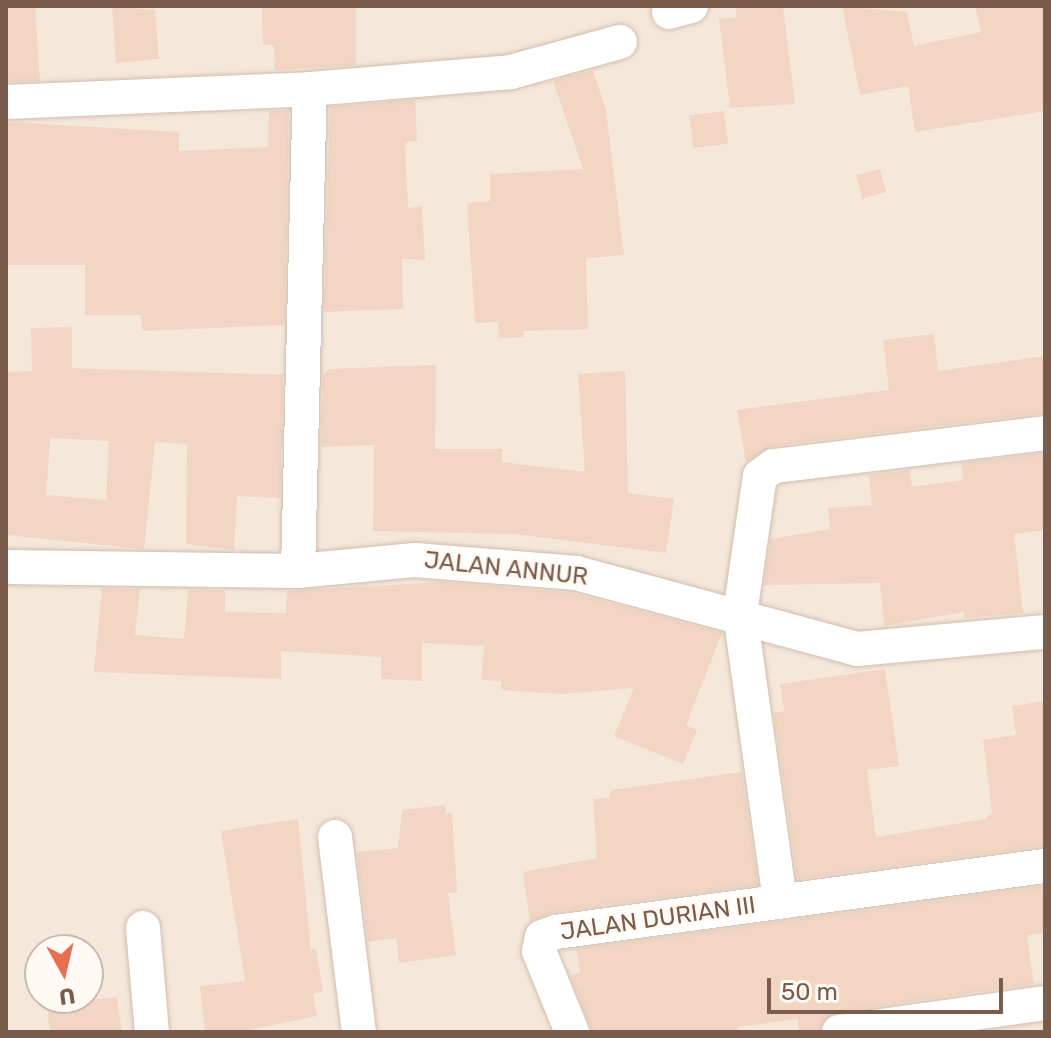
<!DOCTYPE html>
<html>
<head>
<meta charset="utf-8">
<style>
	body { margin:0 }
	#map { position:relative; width:1051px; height:1038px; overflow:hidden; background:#fdf6ec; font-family:Rubik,sans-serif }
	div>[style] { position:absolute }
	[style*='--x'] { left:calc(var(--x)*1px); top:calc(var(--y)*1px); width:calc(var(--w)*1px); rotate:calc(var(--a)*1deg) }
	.residential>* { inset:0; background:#f5e8da }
	.building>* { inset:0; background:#f3d5c3; transform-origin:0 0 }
	.roads { filter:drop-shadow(0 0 2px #d1beb0) drop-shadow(0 0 2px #d1beb0) }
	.minor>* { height:34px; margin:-17px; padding:0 17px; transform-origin:17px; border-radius:17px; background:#fff }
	span { translate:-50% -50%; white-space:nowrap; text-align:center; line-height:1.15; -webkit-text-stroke:6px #fffaf3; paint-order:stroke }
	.street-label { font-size:24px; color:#7a5c4d }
	.frame { position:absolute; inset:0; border:8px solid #7a5c4d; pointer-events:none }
	.north { position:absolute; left:24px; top:934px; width:80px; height:80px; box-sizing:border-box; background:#fffaf3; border:2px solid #cabbb1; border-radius:50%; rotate:172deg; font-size:22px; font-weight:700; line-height:32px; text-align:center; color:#7a5c4d }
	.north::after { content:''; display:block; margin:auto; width:28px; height:36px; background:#e76f51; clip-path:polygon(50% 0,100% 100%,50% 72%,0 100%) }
	.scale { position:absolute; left:767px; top:978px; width:236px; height:36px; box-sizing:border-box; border:4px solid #7a5c4d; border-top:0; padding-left:10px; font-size:24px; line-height:28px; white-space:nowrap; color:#7a5c4d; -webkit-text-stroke:6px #fffaf3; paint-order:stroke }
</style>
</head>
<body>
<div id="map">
	<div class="residential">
		<i style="clip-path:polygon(evenodd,6px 6px,1045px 6px,1045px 1032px,6px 1032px,6px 6px,40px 950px,88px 950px,88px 998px,40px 998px,40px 950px)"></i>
	</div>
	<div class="building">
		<i style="clip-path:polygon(6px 6px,35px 6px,40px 81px,6px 82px)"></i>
		<i style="clip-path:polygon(112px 6px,155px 10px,159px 59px,116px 63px)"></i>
		<i style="clip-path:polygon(262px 6px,356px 6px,356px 65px,275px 70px,274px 45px,263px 45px)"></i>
		<i style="clip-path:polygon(735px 6px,783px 6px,795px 104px,730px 108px,719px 19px,737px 17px)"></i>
		<i style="clip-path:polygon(842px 6px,907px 12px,914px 46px,981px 32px,975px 6px,1045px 6px,1045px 111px,915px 132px,908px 86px,860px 95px)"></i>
		<i style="clip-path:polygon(593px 70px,606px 110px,624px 255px,586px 258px,588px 329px,523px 331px,524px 337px,499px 338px,498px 322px,475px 323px,467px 203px,490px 201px,490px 174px,583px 169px,553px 81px)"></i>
		<i style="clip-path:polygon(415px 100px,417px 141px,405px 142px,408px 208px,422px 206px,425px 260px,402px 259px,403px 309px,324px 312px,330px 107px)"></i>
		<i style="clip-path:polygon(289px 110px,284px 325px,142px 331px,141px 315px,85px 315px,85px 265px,6px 265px,6px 122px,179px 132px,179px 151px,268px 147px,269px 111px)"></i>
		<i style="left:724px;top:111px;width:33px;height:35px;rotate:83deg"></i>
		<i style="left:880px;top:169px;width:24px;height:25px;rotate:75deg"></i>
		<i style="clip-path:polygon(evenodd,72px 327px,72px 368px,283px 375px,280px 498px,237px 496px,234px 550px,186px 544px,187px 444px,155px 442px,144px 549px,6px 535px,6px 372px,32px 371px,31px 328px,72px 327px,50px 438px,109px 441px,106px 500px,46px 495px,50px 438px)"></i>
		<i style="clip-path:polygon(934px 334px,938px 371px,1045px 356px,1045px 413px,772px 446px,746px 462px,737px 410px,889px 390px,883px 340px)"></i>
		<i style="clip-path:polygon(436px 365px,435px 449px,502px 449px,502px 462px,585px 472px,578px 374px,625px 371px,628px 493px,674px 499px,666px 553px,514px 534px,373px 531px,374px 445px,321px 447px,323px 377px,328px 369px)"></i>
		<i style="clip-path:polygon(1045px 453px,1045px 530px,1014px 534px,1023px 613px,965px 618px,964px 612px,884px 626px,880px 583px,764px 585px,771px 539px,830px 529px,828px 508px,872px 505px,869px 475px,910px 470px,912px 487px,963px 480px,961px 463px)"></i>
		<i style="clip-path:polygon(444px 582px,573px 593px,722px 633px,686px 725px,697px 730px,683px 764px,614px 736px,634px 688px,561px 694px,501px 690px,501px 681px,481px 680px,484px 646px,422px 643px,422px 681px,381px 679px,381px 657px,281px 651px,281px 679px,94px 672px,102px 588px,140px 589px,135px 635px,184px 639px,188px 590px,225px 590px,225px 612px,286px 613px,287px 591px)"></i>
		<i style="clip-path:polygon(885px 669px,899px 766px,867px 770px,876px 837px,985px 819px,992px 812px,983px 740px,1016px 735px,1012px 706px,1045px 701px,1045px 846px,797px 879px,774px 713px,784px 711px,780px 684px)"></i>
		<i style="clip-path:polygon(742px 772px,758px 885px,553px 912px,530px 922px,523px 872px,597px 858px,593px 799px,609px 798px,611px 790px)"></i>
		<i style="clip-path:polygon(445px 805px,446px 814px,452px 813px,457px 892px,448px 893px,456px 955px,399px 963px,396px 938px,368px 942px,357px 852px,398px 848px,402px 810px)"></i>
		<i style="clip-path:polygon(298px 819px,311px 950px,316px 949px,323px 992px,313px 994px,317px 1016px,240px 1032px,205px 1032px,200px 986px,245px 981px,221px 831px)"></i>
		<i style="clip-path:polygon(1045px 886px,1045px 933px,1027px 935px,1034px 984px,836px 1012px,819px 1032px,799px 1032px,798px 1019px,738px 1027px,739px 1032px,592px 1032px,570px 975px,580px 973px,576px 949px)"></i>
		<i style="clip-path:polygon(117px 997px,122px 1032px,50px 1032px,47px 1004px)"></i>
	</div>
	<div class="roads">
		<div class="minor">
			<i style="--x:669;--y:12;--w:23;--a:-15"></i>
			<i style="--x:6;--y:102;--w:304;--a:-2.4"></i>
			<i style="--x:310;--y:89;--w:202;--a:-4.8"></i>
			<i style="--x:511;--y:72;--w:113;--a:-15.4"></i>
			<i style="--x:6;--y:567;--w:292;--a:0.8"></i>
			<i style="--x:298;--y:571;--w:118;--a:-5.4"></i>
			<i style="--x:415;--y:560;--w:162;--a:4.6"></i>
			<i style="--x:576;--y:573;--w:291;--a:15.1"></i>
			<i style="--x:857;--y:649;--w:189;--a:-5.2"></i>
			<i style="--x:298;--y:571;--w:482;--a:-88.6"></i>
			<i style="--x:335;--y:837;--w:196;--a:83"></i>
			<i style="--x:780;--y:901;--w:290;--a:-97.9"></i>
			<i style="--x:740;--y:614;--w:139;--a:-81.8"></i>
			<i style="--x:760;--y:476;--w:17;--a:-36"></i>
			<i style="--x:774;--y:466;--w:273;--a:-6.9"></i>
			<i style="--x:143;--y:928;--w:104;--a:85.1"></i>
			<i style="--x:572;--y:1032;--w:87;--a:-112.2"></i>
			<i style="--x:539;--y:951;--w:14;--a:-78"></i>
			<i style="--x:542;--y:937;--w:15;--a:-20"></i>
			<i style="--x:556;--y:932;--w:493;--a:-7.7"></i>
			<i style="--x:839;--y:1032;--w:208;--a:-8"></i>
		</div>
	</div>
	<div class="street-label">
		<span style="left:506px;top:569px;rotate:6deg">JALAN ANNUR</span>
		<span style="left:658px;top:919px;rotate:-8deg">JALAN DURIAN III</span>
	</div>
	<div class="frame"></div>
	<div class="north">U</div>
	<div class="scale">50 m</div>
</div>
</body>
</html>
